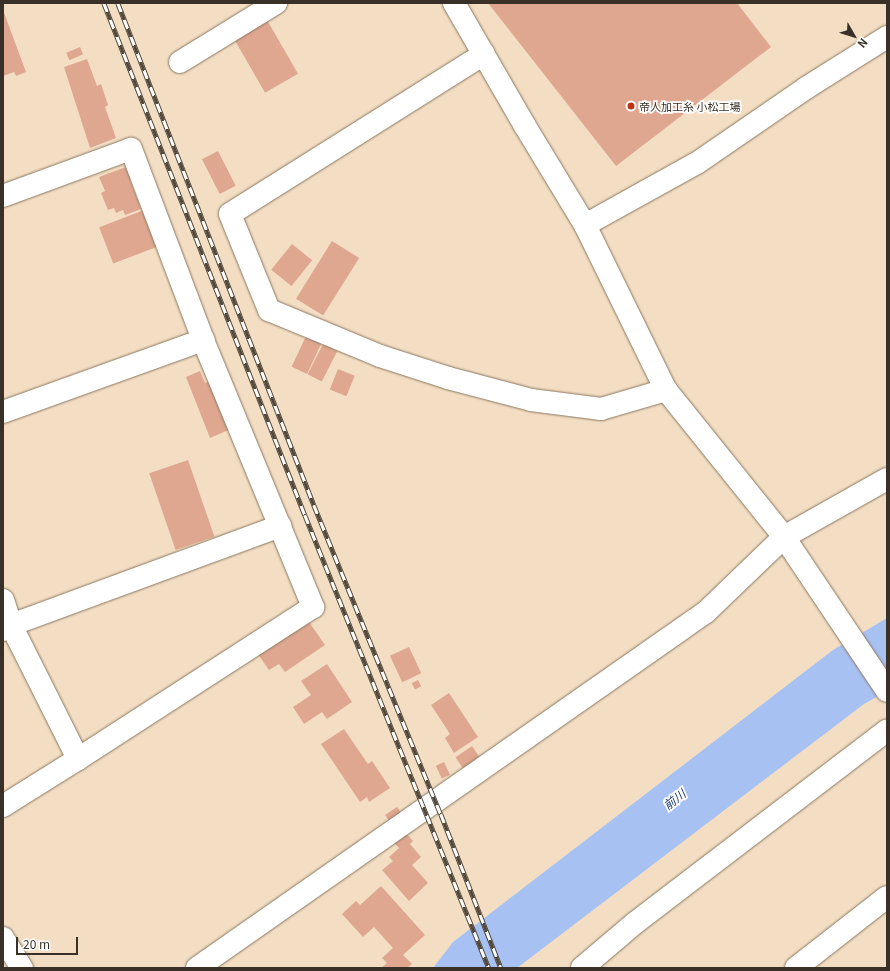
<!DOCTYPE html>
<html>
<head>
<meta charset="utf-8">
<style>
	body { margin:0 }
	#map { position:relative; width:890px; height:971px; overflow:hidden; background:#f3dec4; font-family:Georgia,"Noto Sans JP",serif }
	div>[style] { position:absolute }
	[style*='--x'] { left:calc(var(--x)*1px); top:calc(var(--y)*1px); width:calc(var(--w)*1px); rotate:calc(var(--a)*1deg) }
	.water>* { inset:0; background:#a7c2f2 }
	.building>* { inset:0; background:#dfa790; transform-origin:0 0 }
	.roads { filter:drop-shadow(0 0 1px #8a775f) drop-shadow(0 0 1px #8a775f) }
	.minor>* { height:22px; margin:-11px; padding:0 11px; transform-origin:11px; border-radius:11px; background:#fff }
	.rail>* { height:4.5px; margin-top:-2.25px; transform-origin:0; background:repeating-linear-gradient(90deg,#fff 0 9px,#52483c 0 18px); box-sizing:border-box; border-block:1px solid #52483c }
	.dots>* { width:11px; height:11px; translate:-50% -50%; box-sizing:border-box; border:2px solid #fff; border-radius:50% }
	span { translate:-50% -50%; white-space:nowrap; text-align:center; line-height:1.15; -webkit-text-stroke:3.5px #fff; paint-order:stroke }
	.poi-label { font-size:11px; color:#393127 }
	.left { translate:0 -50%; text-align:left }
	.water-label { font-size:12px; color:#1e3c74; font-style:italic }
	.frame { position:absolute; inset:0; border:4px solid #393127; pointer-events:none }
	.north { position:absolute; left:834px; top:16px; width:40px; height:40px; -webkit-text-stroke:3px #fff; paint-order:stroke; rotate:129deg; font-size:11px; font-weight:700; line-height:16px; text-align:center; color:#393127 }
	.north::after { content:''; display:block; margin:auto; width:14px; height:18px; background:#393127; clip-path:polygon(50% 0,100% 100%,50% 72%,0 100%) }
	.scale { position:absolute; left:16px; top:937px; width:62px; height:18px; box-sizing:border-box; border:2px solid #393127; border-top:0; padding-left:5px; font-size:12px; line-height:14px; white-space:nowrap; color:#393127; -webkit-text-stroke:3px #fff; paint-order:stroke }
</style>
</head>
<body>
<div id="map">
	<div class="water">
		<i style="clip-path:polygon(887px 618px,887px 691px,864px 704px,517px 968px,433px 968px,453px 942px,833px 650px)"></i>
	</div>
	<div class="building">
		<i style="clip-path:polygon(488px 3px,737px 3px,771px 47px,616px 166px)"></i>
		<i style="clip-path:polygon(3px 10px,26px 72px,16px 76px,14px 72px,3px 76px)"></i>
		<i style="left:267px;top:20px;width:62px;height:38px;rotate:60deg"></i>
		<i style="left:80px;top:47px;width:8px;height:15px;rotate:67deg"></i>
		<i style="clip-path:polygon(87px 59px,97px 86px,101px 84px,108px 105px,105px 107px,116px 138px,90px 148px,64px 67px)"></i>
		<i style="left:218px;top:151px;width:39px;height:18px;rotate:63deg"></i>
		<i style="clip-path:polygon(131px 165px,136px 178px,130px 180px,141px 209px,125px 215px,123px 210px,116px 213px,114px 208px,108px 210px,101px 193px,105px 191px,99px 177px)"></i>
		<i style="left:144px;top:210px;width:39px;height:48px;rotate:69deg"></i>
		<i style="left:332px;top:241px;width:32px;height:68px;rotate:32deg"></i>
		<i style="left:292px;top:244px;width:26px;height:33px;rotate:39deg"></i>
		<i style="left:306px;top:336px;width:17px;height:34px;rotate:25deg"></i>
		<i style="left:323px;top:344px;width:16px;height:34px;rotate:27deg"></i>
		<i style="left:338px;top:369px;width:18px;height:22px;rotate:22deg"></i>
		<i style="clip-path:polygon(200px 371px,205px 383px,213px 379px,233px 428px,210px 438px,186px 377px)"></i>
		<i style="left:188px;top:460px;width:81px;height:41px;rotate:71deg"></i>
		<i style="clip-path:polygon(307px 619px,325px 645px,285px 672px,279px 664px,269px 670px,257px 653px)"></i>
		<i style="left:409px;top:647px;width:29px;height:21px;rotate:65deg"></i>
		<i style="clip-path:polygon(327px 664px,352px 702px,327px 719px,322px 712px,304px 724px,293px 707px,311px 695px,301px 681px)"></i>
		<i style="left:418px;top:680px;width:7px;height:7px;rotate:63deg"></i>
		<i style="clip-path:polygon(449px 693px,478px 737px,454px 753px,445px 738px,450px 734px,431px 705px)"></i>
		<i style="clip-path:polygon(344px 729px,368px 764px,372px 761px,390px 788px,369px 802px,367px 797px,360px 802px,321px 744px)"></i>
		<i style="left:472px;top:746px;width:14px;height:20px;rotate:56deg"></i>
		<i style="left:444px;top:762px;width:14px;height:9px;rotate:65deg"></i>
		<i style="clip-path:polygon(397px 807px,402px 814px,391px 823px,385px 815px)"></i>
		<i style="clip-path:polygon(406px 833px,413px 841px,410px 844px,421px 857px,412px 865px,428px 883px,409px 901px,382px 870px,393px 861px,389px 857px,399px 848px,394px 843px)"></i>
		<i style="clip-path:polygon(381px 886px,425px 935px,403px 955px,412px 964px,407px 968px,381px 968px,387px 963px,382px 958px,393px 948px,374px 927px,363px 937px,342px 914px,356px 901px,360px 905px)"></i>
	</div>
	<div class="roads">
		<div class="minor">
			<i style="--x:454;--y:3;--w:142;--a:60"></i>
			<i style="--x:525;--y:126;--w:116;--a:58.8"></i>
			<i style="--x:585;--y:225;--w:184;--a:63.9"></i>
			<i style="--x:666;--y:390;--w:189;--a:51.2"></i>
			<i style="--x:784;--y:537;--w:185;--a:56.2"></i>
			<i style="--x:484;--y:54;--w:300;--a:147.8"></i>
			<i style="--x:230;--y:214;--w:104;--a:67.9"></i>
			<i style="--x:269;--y:310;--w:120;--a:22.5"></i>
			<i style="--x:380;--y:356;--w:71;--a:17.9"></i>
			<i style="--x:448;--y:378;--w:86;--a:14.8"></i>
			<i style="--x:531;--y:400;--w:71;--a:7.3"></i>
			<i style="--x:601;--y:409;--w:68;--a:-16.3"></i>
			<i style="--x:180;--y:62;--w:113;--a:-31.6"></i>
			<i style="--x:3;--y:196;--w:136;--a:-20.2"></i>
			<i style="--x:131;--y:149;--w:204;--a:69.3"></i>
			<i style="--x:203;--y:340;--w:289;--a:67.6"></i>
			<i style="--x:313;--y:607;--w:280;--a:147.1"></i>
			<i style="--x:585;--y:225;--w:128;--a:-29"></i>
			<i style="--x:697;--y:163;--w:132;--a:-34.5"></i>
			<i style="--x:806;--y:88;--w:96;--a:-32.2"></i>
			<i style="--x:3;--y:412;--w:213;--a:-19.8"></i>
			<i style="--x:3;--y:600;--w:26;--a:72"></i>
			<i style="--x:11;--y:625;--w:150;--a:63.4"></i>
			<i style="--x:78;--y:759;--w:89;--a:147.9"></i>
			<i style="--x:3;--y:630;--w:9;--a:-32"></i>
			<i style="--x:11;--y:625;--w:287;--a:-20.2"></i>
			<i style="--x:3;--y:938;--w:36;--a:58"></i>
			<i style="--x:197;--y:968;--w:621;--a:-34.97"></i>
			<i style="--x:706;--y:612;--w:108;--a:-43.9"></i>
			<i style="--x:784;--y:537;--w:118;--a:-29.4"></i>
			<i style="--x:582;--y:968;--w:70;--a:-40.3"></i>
			<i style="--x:635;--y:923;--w:317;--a:-37.4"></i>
			<i style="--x:796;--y:968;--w:115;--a:-38"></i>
		</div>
	</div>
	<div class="rail">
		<i style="--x:104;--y:3;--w:550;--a:68.57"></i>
		<i style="--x:305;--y:515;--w:489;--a:67.9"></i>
		<i style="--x:118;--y:3;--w:539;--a:68.67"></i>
		<i style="--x:314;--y:505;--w:334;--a:67.7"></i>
		<i style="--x:441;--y:814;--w:165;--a:68.7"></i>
	</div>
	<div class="dots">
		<i style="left:631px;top:106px;background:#bf3416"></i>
	</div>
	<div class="poi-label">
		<span class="left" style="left:639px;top:106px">帝人加工糸 小松工場</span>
	</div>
	<div class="water-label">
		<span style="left:674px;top:799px;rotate:-38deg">前川</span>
	</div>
	<div class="frame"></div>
	<div class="north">N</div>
	<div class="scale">20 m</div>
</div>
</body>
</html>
